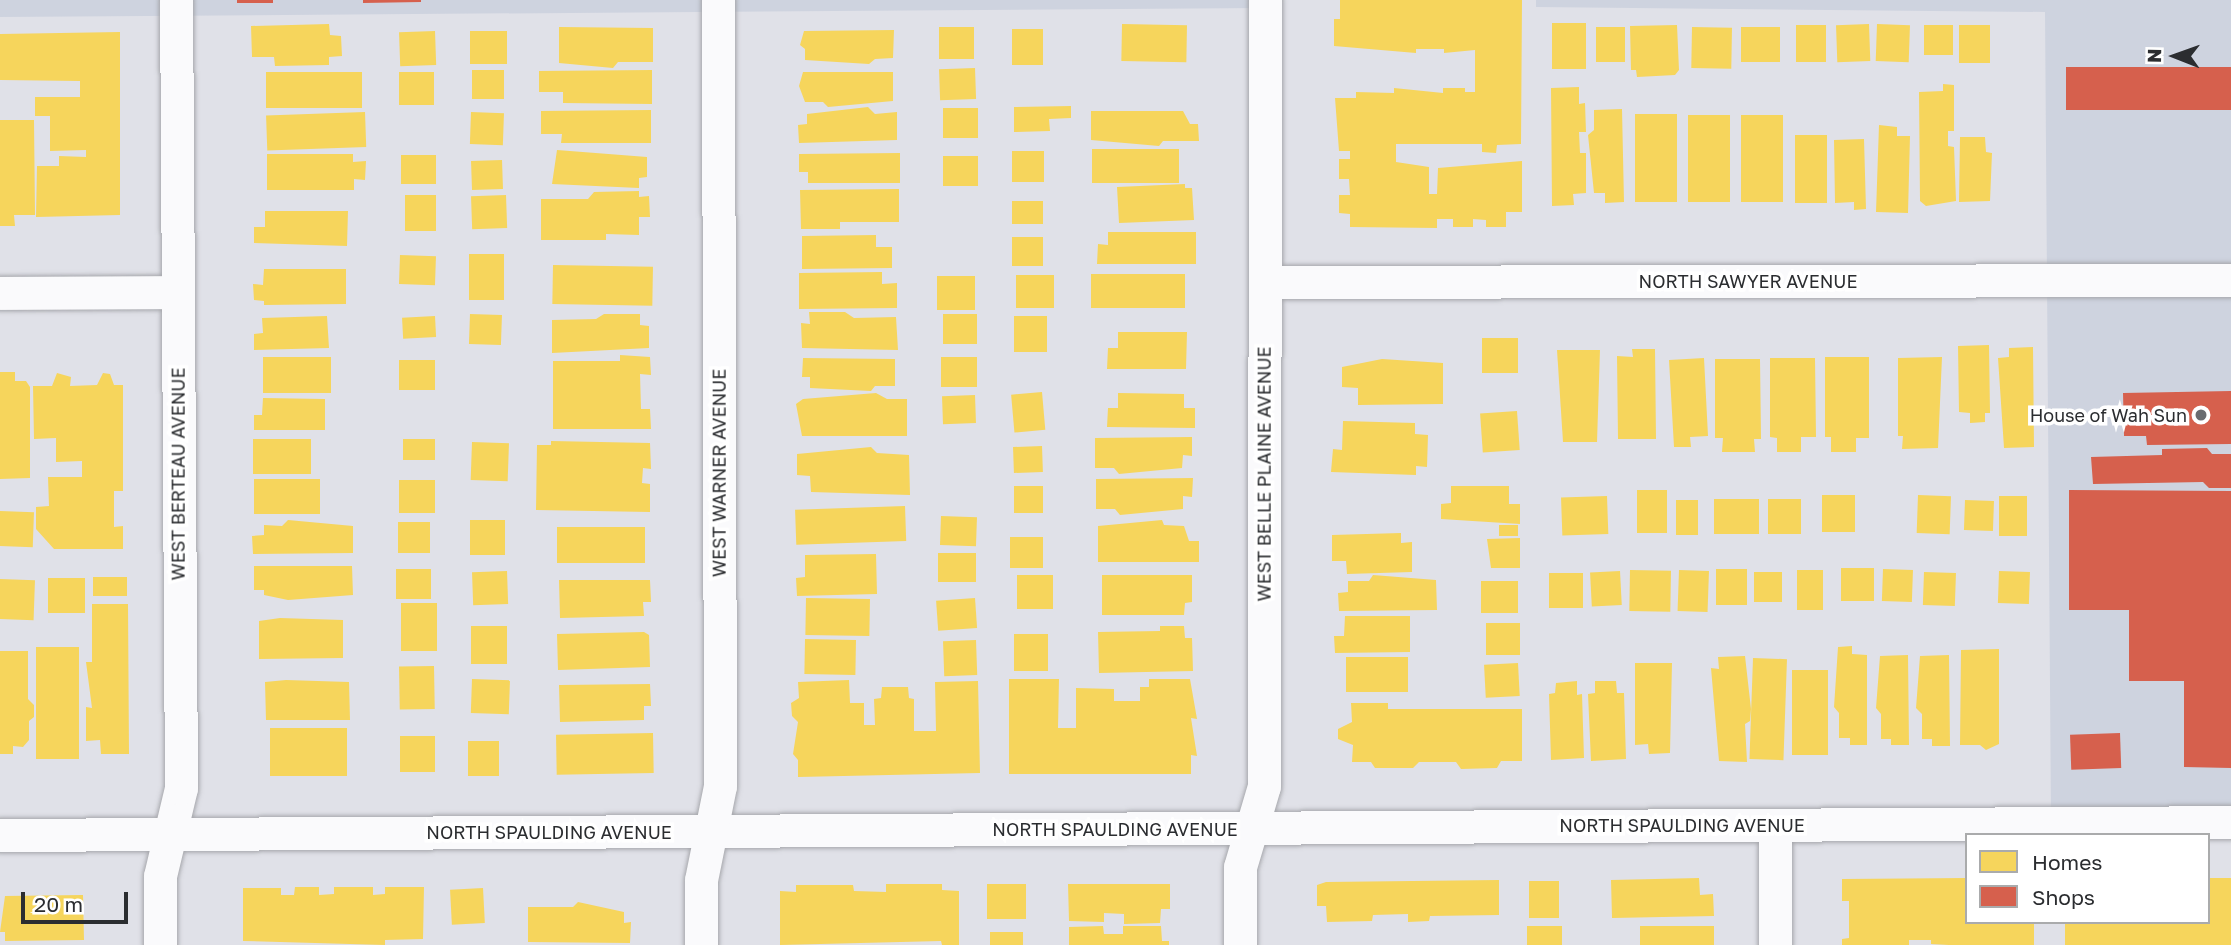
<!DOCTYPE html>
<html>
<head>
<meta charset="utf-8">
<style>
	body { margin:0 }
	#map { position:relative; width:2231px; height:945px; overflow:hidden; background:#e0e1e8; font-family:"Golos Text",sans-serif }
	div>[style] { position:absolute }
	[style*='--x'] { left:calc(var(--x)*1px); top:calc(var(--y)*1px); width:calc(var(--w)*1px); rotate:calc(var(--a)*1deg) }
	.built>* { inset:0; background:#ced3df }
	.homes>* { inset:0; background:#f6d55c; transform-origin:0 0 }
	.shops>* { inset:0; background:#d6604d; transform-origin:0 0 }
	.roads { filter:drop-shadow(0 0 2px #a6a7ac) drop-shadow(0 0 2px #a6a7ac) }
	.minor>* { height:33px; margin:-16.5px; padding:0 16.5px; transform-origin:16.5px; border-radius:16.5px; background:#fafafc }
	.dots>* { width:19px; height:19px; translate:-50% -50%; box-sizing:border-box; border:4px solid #fff; border-radius:50% }
	span { translate:-50% -50%; white-space:nowrap; text-align:center; line-height:1.15; -webkit-text-stroke:7px #fff; paint-order:stroke }
	.street-label { font-size:18px; color:#2b2d30 }
	.poi-label { font-size:18px; color:#2b2d30 }
	.right { translate:-100% -50%; text-align:right }
	.legend { position:absolute; left:1965px; top:833px; width:245px; height:91px; box-sizing:border-box; background:#fff; border:2px solid #aaabac; margin:0; padding:9px 12px; list-style:none; font-size:21px; color:#2b2d30 }
	.legend li { display:flex; align-items:center; gap:14px; height:35px }
	.legend b { width:35px; border:2px solid #aaabac }
	.north { position:absolute; left:2140px; top:21px; width:70px; height:70px; -webkit-text-stroke:5px #fff; paint-order:stroke; rotate:271deg; font-size:19px; font-weight:700; line-height:28px; text-align:center; color:#2b2d30 }
	.north::after { content:''; display:block; margin:auto; width:24px; height:32px; background:#2b2d30; clip-path:polygon(50% 0,100% 100%,50% 72%,0 100%) }
	.scale { position:absolute; left:21px; top:892px; width:107px; height:32px; box-sizing:border-box; border:4px solid #2b2d30; border-top:0; padding-left:9px; font-size:21px; line-height:24px; white-space:nowrap; color:#2b2d30; -webkit-text-stroke:5px #fff; paint-order:stroke }
</style>
</head>
<body>
<div id="map">
	<div class="built">
		<i style="clip-path:polygon(0 0,1262px 0,1262px 8px,0 17px)"></i>
		<i style="clip-path:polygon(1536px 0,2231px 0,2231px 818px,2051px 820px,2045px 12px,1536px 7px)"></i>
	</div>
	<div class="homes">
		<i style="clip-path:polygon(1340px 0,1522px 0,1521px 144px,1497px 145px,1496px 153px,1482px 152px,1482px 144px,1396px 144px,1396px 162px,1429px 167px,1429px 194px,1437px 194px,1438px 168px,1522px 161px,1522px 212px,1506px 212px,1506px 227px,1486px 227px,1486px 220px,1473px 219px,1473px 227px,1453px 227px,1453px 219px,1437px 219px,1437px 228px,1350px 227px,1350px 214px,1339px 213px,1339px 195px,1350px 195px,1349px 179px,1339px 179px,1339px 159px,1350px 159px,1350px 151px,1339px 151px,1335px 98px,1356px 98px,1356px 92px,1394px 93px,1394px 88px,1443px 93px,1443px 88px,1465px 88px,1465px 92px,1475px 92px,1475px 50px,1444px 53px,1444px 49px,1416px 49px,1416px 53px,1334px 46px,1334px 19px,1340px 19px)"></i>
		<i style="left:1552px;top:23px;width:34px;height:46px"></i>
		<i style="clip-path:polygon(329px 24px,330px 35px,341px 36px,342px 56px,329px 57px,329px 65px,275px 66px,274px 57px,252px 57px,251px 26px)"></i>
		<i style="left:1122px;top:24px;width:65px;height:37px;rotate:1deg"></i>
		<i style="left:1869px;top:24px;width:37px;height:33px;rotate:88deg"></i>
		<i style="left:1877px;top:24px;width:33px;height:37px;rotate:2deg"></i>
		<i style="clip-path:polygon(1677px 25px,1679px 70px,1675px 75px,1637px 77px,1636px 70px,1631px 70px,1630px 26px)"></i>
		<i style="left:1796px;top:25px;width:30px;height:37px"></i>
		<i style="left:1924px;top:25px;width:29px;height:30px"></i>
		<i style="left:1959px;top:25px;width:31px;height:38px"></i>
		<i style="clip-path:polygon(559px 27px,653px 28px,653px 62px,618px 62px,613px 68px,559px 63px)"></i>
		<i style="left:974px;top:27px;width:32px;height:35px;rotate:90deg"></i>
		<i style="left:1596px;top:27px;width:29px;height:35px"></i>
		<i style="left:1692px;top:27px;width:40px;height:41px;rotate:1deg"></i>
		<i style="left:1741px;top:27px;width:39px;height:35px"></i>
		<i style="left:1012px;top:29px;width:31px;height:36px"></i>
		<i style="clip-path:polygon(894px 30px,893px 58px,875px 59px,869px 64px,805px 60px,805px 49px,800px 45px,804px 31px)"></i>
		<i style="left:435px;top:31px;width:34px;height:36px;rotate:88deg"></i>
		<i style="left:507px;top:31px;width:33px;height:37px;rotate:90deg"></i>
		<i style="clip-path:polygon(120px 32px,120px 215px,36px 217px,37px 166px,59px 166px,59px 156px,86px 157px,86px 150px,50px 151px,50px 116px,35px 116px,35px 97px,80px 97px,80px 81px,0 80px,0 34px)"></i>
		<i style="left:975px;top:68px;width:31px;height:36px;rotate:88deg"></i>
		<i style="left:504px;top:70px;width:29px;height:32px;rotate:90deg"></i>
		<i style="clip-path:polygon(652px 70px,652px 104px,563px 103px,563px 92px,539px 92px,539px 71px)"></i>
		<i style="left:266px;top:72px;width:96px;height:36px"></i>
		<i style="left:434px;top:72px;width:33px;height:35px;rotate:90deg"></i>
		<i style="clip-path:polygon(803px 72px,893px 72px,893px 101px,828px 107px,823px 102px,805px 102px,799px 86px)"></i>
		<i style="clip-path:polygon(1943px 84px,1954px 85px,1954px 131px,1948px 131px,1948px 146px,1954px 147px,1956px 201px,1926px 206px,1920px 201px,1919px 92px,1943px 91px)"></i>
		<i style="clip-path:polygon(1579px 87px,1579px 104px,1585px 103px,1586px 132px,1579px 132px,1580px 153px,1586px 153px,1586px 193px,1573px 194px,1574px 205px,1552px 206px,1551px 88px)"></i>
		<i style="clip-path:polygon(1071px 106px,1071px 118px,1049px 119px,1050px 131px,1014px 132px,1014px 107px)"></i>
		<i style="clip-path:polygon(868px 107px,875px 114px,897px 112px,897px 140px,799px 143px,798px 125px,807px 124px,807px 114px)"></i>
		<i style="left:978px;top:108px;width:30px;height:35px;rotate:90deg"></i>
		<i style="clip-path:polygon(1622px 109px,1624px 202px,1605px 203px,1605px 193px,1594px 193px,1588px 135px,1594px 130px,1594px 110px)"></i>
		<i style="clip-path:polygon(651px 110px,651px 143px,561px 143px,562px 134px,541px 134px,541px 111px)"></i>
		<i style="clip-path:polygon(1091px 111px,1183px 111px,1190px 124px,1198px 124px,1199px 141px,1163px 141px,1159px 146px,1091px 140px)"></i>
		<i style="left:365px;top:112px;width:35px;height:99px;rotate:88deg"></i>
		<i style="left:471px;top:112px;width:33px;height:32px;rotate:2deg"></i>
		<i style="left:1677px;top:114px;width:88px;height:42px;rotate:90deg"></i>
		<i style="left:1688px;top:115px;width:42px;height:87px"></i>
		<i style="left:1783px;top:115px;width:87px;height:42px;rotate:90deg"></i>
		<i style="clip-path:polygon(0 120px,34px 120px,35px 215px,14px 215px,15px 226px,0 226px)"></i>
		<i style="clip-path:polygon(1879px 125px,1897px 127px,1897px 136px,1910px 136px,1908px 213px,1876px 212px)"></i>
		<i style="left:1795px;top:135px;width:32px;height:68px"></i>
		<i style="clip-path:polygon(1960px 137px,1985px 137px,1986px 152px,1992px 153px,1990px 201px,1959px 202px)"></i>
		<i style="clip-path:polygon(1864px 139px,1866px 209px,1854px 210px,1854px 202px,1835px 203px,1834px 140px)"></i>
		<i style="left:1179px;top:149px;width:34px;height:87px;rotate:90deg"></i>
		<i style="clip-path:polygon(557px 150px,647px 157px,647px 177px,639px 178px,639px 188px,552px 184px)"></i>
		<i style="left:1012px;top:151px;width:32px;height:31px"></i>
		<i style="clip-path:polygon(900px 153px,900px 183px,808px 183px,808px 172px,799px 172px,799px 154px)"></i>
		<i style="clip-path:polygon(267px 154px,353px 154px,353px 162px,366px 161px,365px 180px,354px 179px,354px 190px,267px 190px)"></i>
		<i style="left:436px;top:155px;width:29px;height:35px;rotate:90deg"></i>
		<i style="left:943px;top:156px;width:35px;height:30px"></i>
		<i style="left:502px;top:160px;width:29px;height:31px;rotate:88deg"></i>
		<i style="clip-path:polygon(1185px 184px,1185px 188px,1192px 188px,1194px 220px,1119px 223px,1117px 187px)"></i>
		<i style="clip-path:polygon(899px 189px,899px 222px,840px 222px,840px 229px,801px 229px,800px 190px)"></i>
		<i style="clip-path:polygon(639px 191px,639px 197px,649px 196px,650px 217px,639px 217px,639px 235px,606px 234px,606px 240px,541px 240px,541px 199px,588px 199px,594px 192px)"></i>
		<i style="left:405px;top:195px;width:31px;height:36px"></i>
		<i style="left:506px;top:195px;width:33px;height:35px;rotate:88deg"></i>
		<i style="left:1012px;top:201px;width:31px;height:23px"></i>
		<i style="clip-path:polygon(265px 211px,348px 211px,347px 246px,254px 243px,254px 227px,265px 227px)"></i>
		<i style="clip-path:polygon(1108px 232px,1196px 232px,1196px 264px,1097px 264px,1098px 244px,1108px 245px)"></i>
		<i style="clip-path:polygon(876px 235px,876px 247px,892px 247px,892px 268px,802px 269px,802px 236px)"></i>
		<i style="left:1043px;top:237px;width:29px;height:31px;rotate:90deg"></i>
		<i style="left:504px;top:254px;width:46px;height:35px;rotate:90deg"></i>
		<i style="left:400px;top:255px;width:36px;height:29px;rotate:2deg"></i>
		<i style="left:553px;top:265px;width:100px;height:39px;rotate:1deg"></i>
		<i style="clip-path:polygon(264px 269px,346px 269px,346px 304px,264px 305px,264px 301px,254px 300px,253px 284px,263px 285px)"></i>
		<i style="clip-path:polygon(882px 272px,882px 284px,897px 283px,897px 308px,799px 309px,799px 273px)"></i>
		<i style="left:1091px;top:274px;width:94px;height:34px"></i>
		<i style="left:1016px;top:275px;width:38px;height:33px"></i>
		<i style="left:937px;top:276px;width:38px;height:34px"></i>
		<i style="clip-path:polygon(809px 312px,845px 312px,854px 318px,896px 317px,898px 350px,802px 348px,801px 323px,810px 324px)"></i>
		<i style="left:470px;top:314px;width:32px;height:30px;rotate:2deg"></i>
		<i style="clip-path:polygon(604px 314px,640px 314px,640px 325px,649px 326px,649px 348px,552px 353px,552px 320px,596px 319px)"></i>
		<i style="left:977px;top:314px;width:30px;height:34px;rotate:90deg"></i>
		<i style="clip-path:polygon(327px 316px,329px 348px,254px 350px,254px 334px,263px 333px,262px 318px)"></i>
		<i style="left:435px;top:316px;width:21px;height:33px;rotate:87deg"></i>
		<i style="left:1014px;top:316px;width:33px;height:36px"></i>
		<i style="clip-path:polygon(1118px 332px,1187px 332px,1186px 369px,1107px 369px,1108px 348px,1118px 348px)"></i>
		<i style="left:1482px;top:338px;width:36px;height:35px"></i>
		<i style="clip-path:polygon(1989px 345px,1990px 413px,1985px 413px,1985px 422px,1970px 423px,1970px 413px,1959px 412px,1958px 346px)"></i>
		<i style="clip-path:polygon(2033px 347px,2034px 447px,2004px 448px,1998px 358px,2009px 357px,2009px 348px)"></i>
		<i style="clip-path:polygon(1632px 349px,1655px 349px,1656px 439px,1618px 439px,1617px 356px,1633px 357px)"></i>
		<i style="clip-path:polygon(1557px 350px,1600px 350px,1597px 442px,1563px 442px)"></i>
		<i style="clip-path:polygon(620px 355px,650px 357px,651px 375px,640px 374px,641px 409px,650px 409px,651px 429px,553px 429px,553px 361px,620px 361px)"></i>
		<i style="left:263px;top:357px;width:68px;height:36px"></i>
		<i style="left:941px;top:357px;width:36px;height:30px"></i>
		<i style="clip-path:polygon(1825px 357px,1869px 357px,1869px 438px,1856px 438px,1856px 452px,1831px 452px,1831px 437px,1825px 437px)"></i>
		<i style="clip-path:polygon(1942px 357px,1938px 448px,1902px 449px,1903px 436px,1898px 436px,1898px 358px)"></i>
		<i style="clip-path:polygon(803px 358px,895px 359px,895px 386px,875px 386px,871px 391px,810px 388px,810px 377px,802px 377px)"></i>
		<i style="clip-path:polygon(1704px 358px,1708px 436px,1690px 437px,1691px 447px,1674px 447px,1669px 360px)"></i>
		<i style="clip-path:polygon(1770px 358px,1815px 358px,1816px 437px,1801px 437px,1801px 452px,1777px 452px,1777px 438px,1770px 437px)"></i>
		<i style="clip-path:polygon(1382px 359px,1443px 363px,1443px 404px,1358px 405px,1358px 388px,1342px 387px,1342px 367px)"></i>
		<i style="clip-path:polygon(1715px 359px,1760px 359px,1761px 439px,1754px 439px,1755px 452px,1722px 452px,1723px 438px,1715px 438px)"></i>
		<i style="left:399px;top:360px;width:36px;height:30px"></i>
		<i style="clip-path:polygon(0 372px,15px 372px,15px 381px,26px 381px,30px 387px,30px 478px,0 479px)"></i>
		<i style="clip-path:polygon(57px 373px,71px 377px,70px 386px,97px 385px,103px 373px,110px 374px,114px 385px,123px 385px,123px 491px,114px 491px,114px 527px,123px 526px,123px 549px,54px 549px,36px 529px,36px 507px,49px 506px,48px 477px,82px 477px,82px 461px,56px 462px,56px 438px,34px 439px,33px 386px,52px 386px)"></i>
		<i style="left:1042px;top:392px;width:38px;height:31px;rotate:85deg"></i>
		<i style="clip-path:polygon(876px 393px,887px 399px,907px 399px,907px 436px,802px 436px,796px 404px,803px 399px)"></i>
		<i style="clip-path:polygon(1118px 393px,1184px 394px,1184px 408px,1195px 408px,1195px 428px,1107px 427px,1108px 408px,1118px 408px)"></i>
		<i style="left:975px;top:395px;width:28px;height:33px;rotate:88deg"></i>
		<i style="clip-path:polygon(263px 398px,325px 399px,325px 430px,254px 430px,254px 415px,262px 415px)"></i>
		<i style="left:1517px;top:411px;width:39px;height:37px;rotate:86deg"></i>
		<i style="clip-path:polygon(1343px 421px,1415px 423px,1415px 434px,1428px 435px,1427px 467px,1416px 466px,1416px 475px,1331px 472px,1333px 449px,1342px 450px)"></i>
		<i style="clip-path:polygon(1192px 437px,1192px 456px,1183px 455px,1182px 468px,1119px 474px,1114px 468px,1095px 468px,1095px 438px)"></i>
		<i style="left:253px;top:439px;width:58px;height:35px"></i>
		<i style="left:403px;top:439px;width:32px;height:21px"></i>
		<i style="clip-path:polygon(551px 441px,650px 443px,651px 469px,643px 468px,642px 483px,650px 484px,650px 512px,536px 510px,537px 445px,551px 445px)"></i>
		<i style="left:472px;top:442px;width:37px;height:38px;rotate:2deg"></i>
		<i style="left:1042px;top:446px;width:26px;height:29px;rotate:88deg"></i>
		<i style="clip-path:polygon(871px 447px,877px 453px,909px 455px,910px 495px,811px 492px,810px 476px,797px 475px,797px 454px)"></i>
		<i style="clip-path:polygon(1193px 478px,1192px 497px,1183px 496px,1183px 509px,1120px 515px,1115px 509px,1096px 509px,1096px 479px)"></i>
		<i style="left:254px;top:479px;width:66px;height:35px"></i>
		<i style="left:399px;top:480px;width:36px;height:33px"></i>
		<i style="left:1014px;top:486px;width:29px;height:27px"></i>
		<i style="clip-path:polygon(1451px 486px,1509px 486px,1509px 504px,1520px 504px,1520px 524px,1441px 519px,1441px 504px,1451px 503px)"></i>
		<i style="left:1637px;top:490px;width:30px;height:43px"></i>
		<i style="left:1822px;top:495px;width:33px;height:37px"></i>
		<i style="left:1918px;top:495px;width:33px;height:38px;rotate:2deg"></i>
		<i style="left:1607px;top:496px;width:38px;height:46px;rotate:88deg"></i>
		<i style="left:1999px;top:496px;width:28px;height:40px"></i>
		<i style="left:1714px;top:499px;width:45px;height:35px"></i>
		<i style="left:1768px;top:499px;width:33px;height:35px"></i>
		<i style="left:1676px;top:500px;width:22px;height:35px"></i>
		<i style="left:1965px;top:500px;width:29px;height:30px;rotate:2deg"></i>
		<i style="left:905px;top:506px;width:35px;height:110px;rotate:88deg"></i>
		<i style="left:0;top:511px;width:34px;height:35px;rotate:2deg"></i>
		<i style="left:941px;top:516px;width:36px;height:29px;rotate:2deg"></i>
		<i style="clip-path:polygon(288px 520px,353px 526px,353px 553px,253px 554px,252px 536px,264px 535px,264px 525px,282px 526px)"></i>
		<i style="left:470px;top:520px;width:35px;height:35px"></i>
		<i style="clip-path:polygon(1162px 520px,1164px 525px,1184px 526px,1189px 541px,1199px 541px,1199px 562px,1098px 562px,1098px 526px)"></i>
		<i style="left:398px;top:522px;width:32px;height:31px"></i>
		<i style="left:1499px;top:525px;width:19px;height:11px"></i>
		<i style="left:645px;top:527px;width:36px;height:88px;rotate:90deg"></i>
		<i style="clip-path:polygon(1401px 533px,1401px 543px,1412px 542px,1412px 572px,1347px 574px,1346px 561px,1332px 561px,1332px 535px)"></i>
		<i style="left:1010px;top:537px;width:33px;height:31px"></i>
		<i style="clip-path:polygon(1520px 538px,1520px 568px,1491px 568px,1487px 539px)"></i>
		<i style="left:938px;top:553px;width:38px;height:29px"></i>
		<i style="clip-path:polygon(876px 554px,877px 594px,797px 596px,796px 578px,805px 577px,805px 555px)"></i>
		<i style="clip-path:polygon(254px 566px,352px 566px,353px 595px,288px 600px,264px 595px,264px 590px,254px 590px)"></i>
		<i style="left:1841px;top:568px;width:33px;height:33px"></i>
		<i style="left:396px;top:569px;width:35px;height:30px"></i>
		<i style="left:1716px;top:569px;width:31px;height:36px"></i>
		<i style="left:1883px;top:569px;width:30px;height:32px;rotate:2deg"></i>
		<i style="left:1630px;top:570px;width:41px;height:41px;rotate:1deg"></i>
		<i style="left:1679px;top:570px;width:30px;height:41px;rotate:2deg"></i>
		<i style="left:1823px;top:570px;width:40px;height:26px;rotate:90deg"></i>
		<i style="left:507px;top:571px;width:33px;height:35px;rotate:88deg"></i>
		<i style="left:1620px;top:571px;width:34px;height:30px;rotate:87deg"></i>
		<i style="left:1999px;top:571px;width:31px;height:32px;rotate:2deg"></i>
		<i style="left:1754px;top:572px;width:28px;height:30px"></i>
		<i style="left:1924px;top:572px;width:32px;height:33px;rotate:2deg"></i>
		<i style="left:1549px;top:573px;width:34px;height:35px"></i>
		<i style="left:1017px;top:575px;width:36px;height:34px"></i>
		<i style="clip-path:polygon(1102px 575px,1192px 575px,1192px 602px,1185px 603px,1184px 615px,1102px 615px)"></i>
		<i style="clip-path:polygon(1373px 575px,1436px 580px,1437px 610px,1339px 611px,1338px 593px,1348px 592px,1348px 581px,1369px 581px)"></i>
		<i style="left:93px;top:577px;width:34px;height:19px"></i>
		<i style="left:48px;top:578px;width:37px;height:35px"></i>
		<i style="left:0;top:579px;width:35px;height:40px;rotate:2deg"></i>
		<i style="clip-path:polygon(559px 580px,650px 580px,651px 602px,643px 602px,644px 616px,560px 618px)"></i>
		<i style="left:1481px;top:581px;width:37px;height:32px"></i>
		<i style="left:806px;top:598px;width:64px;height:37px;rotate:1deg"></i>
		<i style="left:975px;top:598px;width:30px;height:39px;rotate:86deg"></i>
		<i style="left:401px;top:603px;width:36px;height:48px"></i>
		<i style="clip-path:polygon(92px 604px,128px 604px,129px 754px,101px 754px,100px 740px,86px 741px,86px 707px,92px 708px,86px 662px,92px 662px)"></i>
		<i style="clip-path:polygon(1345px 616px,1410px 616px,1410px 652px,1335px 653px,1334px 636px,1344px 636px)"></i>
		<i style="clip-path:polygon(280px 618px,343px 620px,343px 658px,259px 659px,259px 621px)"></i>
		<i style="left:1486px;top:623px;width:34px;height:32px"></i>
		<i style="left:471px;top:626px;width:36px;height:38px"></i>
		<i style="clip-path:polygon(1160px 626px,1184px 626px,1185px 638px,1192px 638px,1193px 671px,1099px 673px,1098px 632px,1160px 631px)"></i>
		<i style="clip-path:polygon(644px 632px,649px 635px,650px 667px,558px 670px,557px 634px)"></i>
		<i style="left:1014px;top:634px;width:34px;height:37px"></i>
		<i style="left:805px;top:639px;width:51px;height:35px;rotate:1deg"></i>
		<i style="left:976px;top:640px;width:35px;height:33px;rotate:88deg"></i>
		<i style="clip-path:polygon(1852px 646px,1852px 654px,1867px 655px,1867px 745px,1850px 745px,1850px 738px,1839px 738px,1839px 713px,1834px 707px,1838px 647px)"></i>
		<i style="left:79px;top:647px;width:112px;height:43px;rotate:90deg"></i>
		<i style="clip-path:polygon(1999px 649px,1999px 744px,1986px 750px,1980px 745px,1960px 745px,1961px 650px)"></i>
		<i style="clip-path:polygon(0 651px,28px 651px,28px 699px,34px 705px,34px 717px,29px 721px,29px 740px,23px 747px,13px 746px,13px 754px,0 754px)"></i>
		<i style="clip-path:polygon(1908px 655px,1909px 745px,1891px 745px,1891px 739px,1881px 739px,1881px 714px,1876px 708px,1880px 656px)"></i>
		<i style="clip-path:polygon(1949px 655px,1950px 746px,1932px 746px,1932px 739px,1922px 739px,1922px 714px,1916px 708px,1920px 656px)"></i>
		<i style="clip-path:polygon(1745px 656px,1751px 709px,1750px 721px,1745px 724px,1747px 762px,1719px 761px,1711px 668px,1719px 669px,1718px 657px)"></i>
		<i style="left:1408px;top:657px;width:35px;height:62px;rotate:90deg"></i>
		<i style="left:1753px;top:658px;width:34px;height:101px;rotate:2deg"></i>
		<i style="left:1518px;top:663px;width:33px;height:34px;rotate:87deg"></i>
		<i style="clip-path:polygon(1635px 663px,1672px 663px,1670px 753px,1649px 754px,1648px 744px,1635px 745px)"></i>
		<i style="left:434px;top:666px;width:43px;height:35px;rotate:89deg"></i>
		<i style="left:1792px;top:670px;width:36px;height:85px"></i>
		<i style="left:472px;top:679px;width:38px;height:34px;rotate:2deg"></i>
		<i style="clip-path:polygon(1009px 679px,1059px 679px,1058px 728px,1076px 728px,1076px 688px,1114px 689px,1114px 701px,1140px 701px,1140px 687px,1149px 687px,1149px 679px,1190px 679px,1197px 719px,1191px 718px,1197px 756px,1191px 755px,1191px 774px,1009px 774px)"></i>
		<i style="clip-path:polygon(286px 680px,349px 682px,350px 720px,266px 720px,265px 682px)"></i>
		<i style="clip-path:polygon(849px 680px,850px 703px,864px 703px,864px 725px,875px 725px,874px 699px,881px 698px,882px 687px,908px 687px,909px 698px,914px 699px,914px 731px,936px 731px,935px 682px,978px 681px,980px 773px,798px 777px,798px 760px,793px 754px,798px 722px,792px 716px,791px 703px,799px 698px,798px 682px)"></i>
		<i style="clip-path:polygon(1577px 681px,1577px 695px,1582px 694px,1584px 758px,1551px 760px,1549px 694px,1555px 693px,1556px 683px)"></i>
		<i style="clip-path:polygon(1595px 681px,1616px 681px,1617px 693px,1624px 693px,1626px 759px,1591px 761px,1588px 694px,1595px 693px)"></i>
		<i style="clip-path:polygon(650px 684px,651px 706px,644px 706px,644px 720px,560px 722px,559px 685px)"></i>
		<i style="clip-path:polygon(1351px 703px,1388px 703px,1388px 709px,1522px 709px,1522px 761px,1501px 761px,1497px 768px,1461px 769px,1456px 762px,1419px 762px,1413px 768px,1375px 768px,1371px 762px,1352px 762px,1353px 745px,1338px 739px,1338px 729px,1352px 722px)"></i>
		<i style="left:347px;top:728px;width:48px;height:77px;rotate:90deg"></i>
		<i style="left:653px;top:733px;width:40px;height:97px;rotate:89deg"></i>
		<i style="left:435px;top:736px;width:36px;height:35px;rotate:90deg"></i>
		<i style="left:468px;top:741px;width:31px;height:35px"></i>
		<i style="clip-path:polygon(1699px 878px,1700px 895px,1713px 894px,1714px 916px,1612px 918px,1611px 880px)"></i>
		<i style="clip-path:polygon(1967px 878px,1967px 922px,2034px 922px,2034px 945px,1949px 945px,1931px 944px,1931px 940px,1909px 940px,1909px 945px,1842px 945px,1842px 939px,1849px 938px,1849px 901px,1842px 901px,1842px 879px)"></i>
		<i style="clip-path:polygon(2208px 878px,2231px 878px,2231px 945px,2065px 945px,2065px 922px,2208px 922px)"></i>
		<i style="clip-path:polygon(1499px 880px,1499px 915px,1430px 916px,1429px 921px,1408px 922px,1408px 914px,1373px 915px,1372px 921px,1327px 922px,1326px 906px,1317px 906px,1317px 885px,1326px 882px)"></i>
		<i style="left:1529px;top:881px;width:30px;height:37px"></i>
		<i style="clip-path:polygon(886px 884px,942px 884px,942px 890px,959px 891px,959px 945px,942px 945px,941px 941px,780px 945px,780px 891px,796px 892px,796px 885px,853px 885px,854px 891px,886px 892px)"></i>
		<i style="left:1026px;top:884px;width:35px;height:39px;rotate:90deg"></i>
		<i style="clip-path:polygon(1068px 884px,1170px 884px,1170px 909px,1161px 909px,1160px 923px,1124px 924px,1124px 914px,1104px 913px,1104px 922px,1069px 921px)"></i>
		<i style="clip-path:polygon(295px 887px,319px 887px,319px 895px,334px 894px,334px 887px,373px 887px,373px 895px,385px 894px,385px 887px,424px 887px,423px 939px,385px 940px,385px 945px,243px 941px,243px 888px,281px 888px,281px 895px,294px 895px)"></i>
		<i style="left:483px;top:888px;width:35px;height:33px;rotate:87deg"></i>
		<i style="clip-path:polygon(83px 895px,84px 940px,5px 941px,5px 932px,0 932px,5px 896px)"></i>
		<i style="clip-path:polygon(578px 902px,624px 912px,624px 923px,631px 922px,630px 943px,528px 942px,528px 907px,573px 907px)"></i>
		<i style="clip-path:polygon(1103px 926px,1104px 934px,1123px 934px,1123px 926px,1161px 926px,1162px 941px,1169px 941px,1169px 945px,1069px 945px,1069px 927px)"></i>
		<i style="left:1562px;top:926px;width:19px;height:35px;rotate:90deg"></i>
		<i style="left:1640px;top:926px;width:74px;height:19px"></i>
		<i style="left:1023px;top:932px;width:13px;height:33px;rotate:90deg"></i>
	</div>
	<div class="shops">
		<i style="left:237px;top:0;width:36px;height:3px"></i>
		<i style="clip-path:polygon(363px 0,421px 0,421px 2px,363px 3px)"></i>
		<i style="left:2066px;top:67px;width:165px;height:43px"></i>
		<i style="clip-path:polygon(2231px 391px,2231px 444px,2147px 445px,2146px 436px,2124px 436px,2123px 393px)"></i>
		<i style="clip-path:polygon(2207px 448px,2212px 454px,2231px 454px,2231px 488px,2209px 488px,2203px 482px,2093px 484px,2091px 457px,2162px 455px,2162px 449px)"></i>
		<i style="clip-path:polygon(2069px 490px,2231px 491px,2231px 768px,2184px 767px,2184px 681px,2129px 681px,2129px 610px,2069px 610px)"></i>
		<i style="left:2120px;top:733px;width:35px;height:50px;rotate:88deg"></i>
	</div>
	<div class="roads">
		<div class="minor">
			<i style="--x:1265;--y:282;--w:966;--a:-0.12"></i>
			<i style="--x:0;--y:293;--w:177;--a:-0.3"></i>
			<i style="--x:1775;--y:825;--w:120;--a:90"></i>
			<i style="--x:0;--y:835;--w:2231;--a:-0.33"></i>
			<i style="--x:160;--y:945;--w:69;--a:-90"></i>
			<i style="--x:160;--y:876;--w:90;--a:-76.6"></i>
			<i style="--x:181;--y:788;--w:788;--a:-90.36"></i>
			<i style="--x:701;--y:945;--w:65;--a:-90"></i>
			<i style="--x:701;--y:880;--w:96;--a:-78.6"></i>
			<i style="--x:720;--y:786;--w:786;--a:-90.15"></i>
			<i style="--x:1240;--y:945;--w:78;--a:-90"></i>
			<i style="--x:1240;--y:867;--w:84;--a:-73.5"></i>
			<i style="--x:1264;--y:786;--w:786;--a:-89.93"></i>
		</div>
	</div>
	<div class="dots">
		<i style="left:2201px;top:415px;background:#6a6c70"></i>
	</div>
	<div class="street-label">
		<span style="left:1748px;top:281px">NORTH SAWYER AVENUE</span>
		<span style="left:719px;top:473px;rotate:-90deg">WEST WARNER AVENUE</span>
		<span style="left:178px;top:474px;rotate:-90deg">WEST BERTEAU AVENUE</span>
		<span style="left:1264px;top:474px;rotate:-90deg">WEST BELLE PLAINE AVENUE</span>
		<span style="left:1682px;top:825px">NORTH SPAULDING AVENUE</span>
		<span style="left:1115px;top:829px">NORTH SPAULDING AVENUE</span>
		<span style="left:549px;top:832px">NORTH SPAULDING AVENUE</span>
	</div>
	<div class="poi-label">
		<span class="right" style="left:2187px;top:415px">House of Wah Sun</span>
	</div>
	<ul class="legend">
	<li><b style="height:19px;background:#f6d55c"></b>Homes</li>
	<li><b style="height:19px;background:#d6604d"></b>Shops</li>
	</ul>
	<div class="north">N</div>
	<div class="scale">20 m</div>
</div>
</body>
</html>
